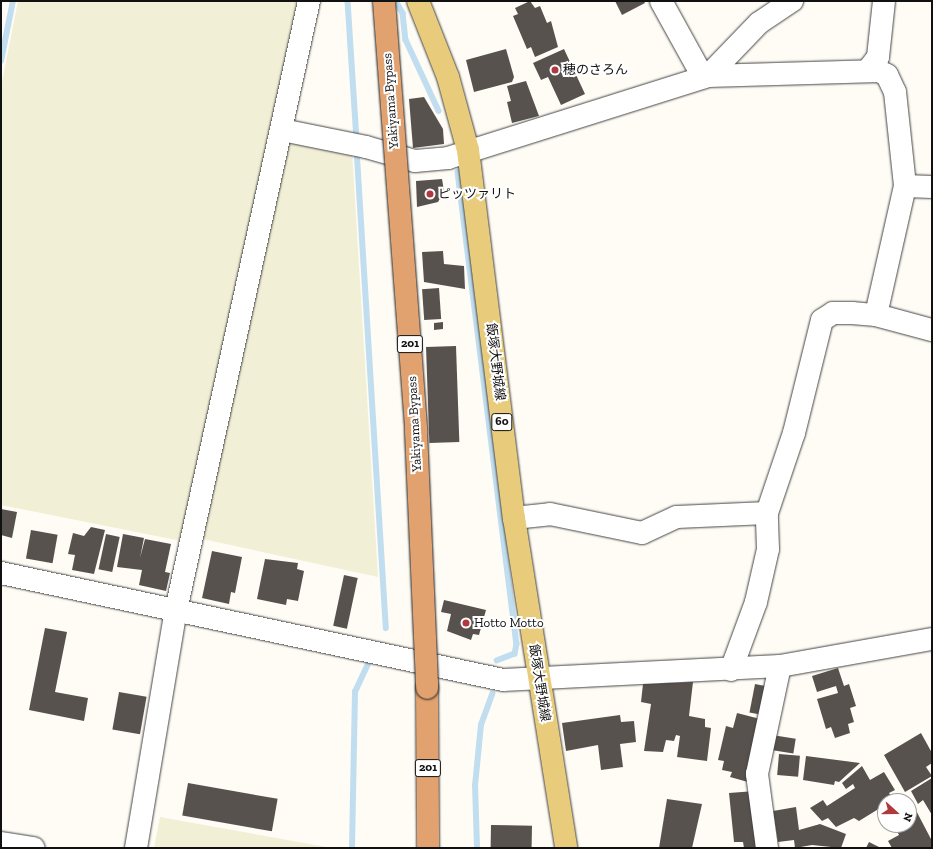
<!DOCTYPE html>
<html>
<head>
<meta charset="utf-8">
<style>
	body { margin:0 }
	#map { position:relative; width:933px; height:849px; overflow:hidden; background:#fefcf5; font-family:"Zilla Slab","Noto Sans JP",serif }
	div>[style] { position:absolute }
	[style*='--x'] { left:calc(var(--x)*1px); top:calc(var(--y)*1px); width:calc(var(--w)*1px); rotate:calc(var(--a)*1deg) }
	.farmland>* { inset:0; background:#f2efd7 }
	.stream>* { height:5.5px; margin:-2.75px; padding:0 2.75px; transform-origin:2.75px; border-radius:2.75px; background:#c0deef }
	.building>* { inset:0; background:#58524e; transform-origin:0 0 }
	.roads { filter:drop-shadow(0 0 1px #444) drop-shadow(0 0 1px #444) }
	.minor>* { height:22px; margin:-11px; padding:0 11px; transform-origin:11px; border-radius:11px; background:#fff }
	.major>* { height:22px; margin:-11px; padding:0 11px; transform-origin:11px; border-radius:11px; background:#e8cc7b }
	.highway>* { height:22px; margin:-11px; padding:0 11px; transform-origin:11px; border-radius:11px; background:#e2a26f }
	.bridges { filter:drop-shadow(0 0 1px #222) drop-shadow(0 0 1px #222) }
	.highway-bridge>* { height:22px; margin:-11px; padding:0 11px; transform-origin:11px; border-radius:11px; background:#e2a26f }
	.dots>* { width:11px; height:11px; translate:-50% -50%; box-sizing:border-box; border:2px solid #fff; border-radius:50% }
	span { translate:-50% -50%; white-space:nowrap; text-align:center; line-height:1.15; -webkit-text-stroke:4px #fff; paint-order:stroke }
	.shield-label span { padding:1px 3px; background:#fff; border:1px solid; border-radius:3px; -webkit-text-stroke-width:0 }
	.shield-label { font-size:12px; color:#111; font-weight:700 }
	.poi-label { font-size:13px; color:#111 }
	.left { translate:0 -50%; text-align:left }
	.street-label { font-size:13px; color:#111 }
	.frame { position:absolute; inset:0; border:2px solid #111; pointer-events:none }
	.north { position:absolute; left:877px; top:793px; width:40px; height:40px; box-sizing:border-box; background:#fff; border:1px solid #a0a0a0; border-radius:50%; rotate:111deg; font-size:11px; font-weight:700; line-height:16px; text-align:center; color:#111 }
	.north::after { content:''; display:block; margin:auto; width:14px; height:18px; background:#b03940; clip-path:polygon(50% 0,100% 100%,50% 72%,0 100%) }
</style>
</head>
<body>
<div id="map">
	<div class="farmland">
		<i style="clip-path:polygon(18px 1px,301px 1px,181px 541px,1px 505px,1px 87px)"></i>
		<i style="clip-path:polygon(293px 138px,352px 151px,378px 577px,198px 538px,285px 143px)"></i>
		<i style="clip-path:polygon(160px 817px,332px 848px,154px 848px)"></i>
	</div>
	<div class="stream">
		<i style="--x:348;--y:1;--w:139;--a:86.3"></i>
		<i style="--x:396;--y:1;--w:14;--a:60"></i>
		<i style="--x:403;--y:13;--w:27;--a:84"></i>
		<i style="--x:406;--y:40;--w:78;--a:65.1"></i>
		<i style="--x:1;--y:61;--w:61;--a:-78.7"></i>
		<i style="--x:357;--y:149;--w:480;--a:86.5"></i>
		<i style="--x:458;--y:172;--w:476;--a:82.9"></i>
		<i style="--x:517;--y:644;--w:10;--a:101"></i>
		<i style="--x:515;--y:654;--w:19;--a:159"></i>
		<i style="--x:352;--y:848;--w:156;--a:-88.9"></i>
		<i style="--x:355;--y:692;--w:35;--a:-65"></i>
		<i style="--x:477;--y:848;--w:62;--a:-91.8"></i>
		<i style="--x:475;--y:786;--w:61;--a:-84.4"></i>
		<i style="--x:481;--y:725;--w:33;--a:-70"></i>
	</div>
	<div class="building">
		<i style="clip-path:polygon(530px 1px,535px 8px,540px 6px,547px 23px,551px 21px,558px 47px,535px 57px,531px 47px,527px 49px,513px 16px,518px 14px,515px 8px)"></i>
		<i style="clip-path:polygon(615px 1px,644px 1px,645px 3px,622px 15px)"></i>
		<i style="clip-path:polygon(506px 49px,514px 77px,512px 82px,474px 92px,466px 60px)"></i>
		<i style="clip-path:polygon(564px 49px,585px 94px,561px 105px,548px 77px,541px 80px,533px 63px)"></i>
		<i style="clip-path:polygon(526px 81px,539px 116px,512px 123px,507px 102px,511px 101px,507px 86px)"></i>
		<i style="clip-path:polygon(424px 97px,443px 129px,444px 144px,413px 148px,409px 99px)"></i>
		<i style="clip-path:polygon(442px 179px,444px 191px,438px 202px,417px 207px,416px 181px)"></i>
		<i style="clip-path:polygon(443px 251px,444px 264px,464px 266px,465px 289px,424px 282px,422px 252px)"></i>
		<i style="left:439px;top:288px;width:31px;height:17px;rotate:86deg"></i>
		<i style="clip-path:polygon(443px 322px,443px 329px,434px 330px,434px 323px)"></i>
		<i style="left:456px;top:346px;width:96px;height:30px;rotate:88deg"></i>
		<i style="clip-path:polygon(1px 509px,17px 512px,12px 538px,1px 535px)"></i>
		<i style="clip-path:polygon(91px 527px,105px 530px,94px 574px,72px 570px,75px 555px,68px 554px,73px 533px,84px 536px)"></i>
		<i style="left:31px;top:530px;width:27px;height:29px;rotate:10deg"></i>
		<i style="left:106px;top:534px;width:14px;height:36px;rotate:12deg"></i>
		<i style="clip-path:polygon(123px 534px,144px 538px,140px 558px,145px 539px,171px 544px,165px 572px,170px 573px,166px 591px,139px 585px,142px 570px,117px 567px)"></i>
		<i style="clip-path:polygon(212px 551px,242px 557px,235px 593px,231px 592px,229px 604px,202px 598px)"></i>
		<i style="clip-path:polygon(265px 559px,298px 563px,297px 569px,304px 571px,298px 601px,287px 599px,286px 605px,257px 599px)"></i>
		<i style="left:344px;top:575px;width:14px;height:52px;rotate:12deg"></i>
		<i style="clip-path:polygon(444px 600px,486px 610px,479px 635px,473px 634px,471px 640px,447px 631px,451px 614px,441px 612px)"></i>
		<i style="clip-path:polygon(45px 628px,67px 632px,55px 692px,88px 698px,84px 721px,29px 710px)"></i>
		<i style="clip-path:polygon(838px 668px,844px 686px,849px 684px,856px 706px,850px 708px,854px 722px,848px 724px,850px 733px,835px 738px,831px 727px,826px 729px,817px 699px,838px 693px,836px 686px,817px 692px,812px 676px)"></i>
		<i style="clip-path:polygon(693px 682px,689px 716px,705px 719px,705px 727px,711px 728px,707px 761px,677px 757px,680px 736px,676px 735px,674px 741px,666px 740px,663px 752px,644px 751px,651px 704px,641px 702px,643px 684px)"></i>
		<i style="left:755px;top:684px;width:15px;height:29px;rotate:11deg"></i>
		<i style="left:119px;top:692px;width:28px;height:38px;rotate:10deg"></i>
		<i style="clip-path:polygon(737px 713px,764px 720px,748px 782px,730px 777px,732px 772px,722px 770px,724px 761px,718px 760px,726px 726px,733px 728px)"></i>
		<i style="clip-path:polygon(620px 715px,621px 722px,634px 721px,636px 742px,620px 744px,623px 767px,601px 770px,598px 745px,566px 751px,562px 723px)"></i>
		<i style="clip-path:polygon(921px 733px,932px 753px,932px 763px,926px 767px,932px 776px,905px 792px,884px 755px)"></i>
		<i style="left:772px;top:735px;width:24px;height:15px;rotate:9deg"></i>
		<i style="left:779px;top:754px;width:21px;height:21px;rotate:5deg"></i>
		<i style="clip-path:polygon(806px 756px,860px 763px,839px 782px,835px 781px,834px 785px,803px 780px)"></i>
		<i style="clip-path:polygon(862px 766px,870px 780px,884px 772px,895px 790px,889px 793px,894px 800px,885px 801px,885px 805px,859px 821px,854px 818px,836px 827px,828px 818px,822px 821px,810px 808px,823px 800px,827px 806px,855px 788px,853px 784px,846px 789px,842px 783px)"></i>
		<i style="clip-path:polygon(932px 778px,932px 815px,923px 800px,918px 804px,911px 791px)"></i>
		<i style="left:188px;top:783px;width:91px;height:33px;rotate:10deg"></i>
		<i style="clip-path:polygon(755px 791px,760px 843px,755px 843px,756px 847px,744px 848px,743px 842px,734px 842px,729px 793px)"></i>
		<i style="clip-path:polygon(667px 799px,702px 804px,692px 848px,659px 848px)"></i>
		<i style="clip-path:polygon(910px 799px,932px 841px,932px 848px,892px 848px,888px 841px,899px 835px,894px 825px,909px 825px,909px 801px,906px 801px)"></i>
		<i style="clip-path:polygon(796px 807px,799px 830px,820px 824px,846px 834px,841px 848px,812px 845px,795px 848px,794px 840px,778px 842px,773px 811px)"></i>
		<i style="left:491px;top:825px;width:41px;height:23px;rotate:1deg"></i>
		<i style="clip-path:polygon(869px 842px,881px 848px,866px 848px)"></i>
	</div>
	<div class="roads">
		<div class="minor">
			<i style="--x:661;--y:1;--w:87;--a:61.1"></i>
			<i style="--x:868;--y:70;--w:16;--a:-52"></i>
			<i style="--x:878;--y:57;--w:56;--a:-83.9"></i>
			<i style="--x:708;--y:76;--w:74;--a:-46.1"></i>
			<i style="--x:759;--y:23;--w:40;--a:-34"></i>
			<i style="--x:282;--y:130;--w:86;--a:11.4"></i>
			<i style="--x:366;--y:147;--w:51;--a:15.9"></i>
			<i style="--x:415;--y:161;--w:33;--a:-5"></i>
			<i style="--x:448;--y:158;--w:273;--a:-17.5"></i>
			<i style="--x:708;--y:76;--w:171;--a:-1.7"></i>
			<i style="--x:879;--y:71;--w:9;--a:27"></i>
			<i style="--x:887;--y:75;--w:19;--a:65"></i>
			<i style="--x:895;--y:92;--w:95;--a:83.9"></i>
			<i style="--x:905;--y:186;--w:132;--a:102.7"></i>
			<i style="--x:905;--y:186;--w:27;--a:2"></i>
			<i style="--x:514;--y:518;--w:36;--a:-6"></i>
			<i style="--x:550;--y:514;--w:94;--a:11.7"></i>
			<i style="--x:642;--y:533;--w:38;--a:-25"></i>
			<i style="--x:677;--y:517;--w:90;--a:-2.5"></i>
			<i style="--x:1;--y:573;--w:513;--a:12.03"></i>
			<i style="--x:503;--y:680;--w:277;--a:-2.9"></i>
			<i style="--x:780;--y:666;--w:154;--a:-10.1"></i>
			<i style="--x:731;--y:670;--w:72;--a:-69.8"></i>
			<i style="--x:756;--y:602;--w:54;--a:-77.2"></i>
			<i style="--x:768;--y:549;--w:36;--a:-92"></i>
			<i style="--x:767;--y:513;--w:84;--a:-71.4"></i>
			<i style="--x:794;--y:433;--w:116;--a:-76.1"></i>
			<i style="--x:822;--y:320;--w:13;--a:-32"></i>
			<i style="--x:833;--y:313;--w:19;--a:0"></i>
			<i style="--x:852;--y:313;--w:24;--a:5"></i>
			<i style="--x:876;--y:315;--w:58;--a:15"></i>
			<i style="--x:1;--y:843;--w:33;--a:9"></i>
			<i style="--x:136;--y:848;--w:241;--a:-80.5"></i>
			<i style="--x:176;--y:610;--w:623;--a:-77.68"></i>
			<i style="--x:767;--y:848;--w:75;--a:-97.7"></i>
			<i style="--x:757;--y:774;--w:110;--a:-78"></i>
		</div>
		<div class="major">
			<i style="--x:418;--y:1;--w:82;--a:68.5"></i>
			<i style="--x:448;--y:77;--w:76;--a:74.7"></i>
			<i style="--x:468;--y:150;--w:371;--a:82.9"></i>
			<i style="--x:514;--y:518;--w:334;--a:81"></i>
		</div>
		<div class="highway">
			<i style="--x:427;--y:688;--w:160;--a:89.6"></i>
		</div>
	</div>
	<div class="bridges">
		<div class="highway-bridge">
			<i style="--x:384;--y:1;--w:431;--a:85.7"></i>
			<i style="--x:416;--y:431;--w:257;--a:87.5"></i>
		</div>
	</div>
	<div class="dots">
		<i style="left:555px;top:70px;background:#b03940"></i>
		<i style="left:430px;top:194px;background:#b03940"></i>
		<i style="left:466px;top:623px;background:#b03940"></i>
	</div>
	<div class="shield-label">
		<span style="left:410px;top:344px">201</span>
		<span style="left:502px;top:422px">60</span>
		<span style="left:428px;top:768px">201</span>
	</div>
	<div class="poi-label">
		<span class="left" style="left:563px;top:70px">穂のさろん</span>
		<span class="left" style="left:438px;top:194px">ピッツァリト</span>
		<span class="left" style="left:474px;top:623px">Hotto Motto</span>
	</div>
	<div class="street-label">
		<span style="left:391px;top:101px;rotate:-94deg">Yakiyama Bypass</span>
		<span style="left:495px;top:362px;rotate:83deg">飯塚大野城線</span>
		<span style="left:415px;top:424px;rotate:-93deg">Yakiyama Bypass</span>
		<span style="left:539px;top:683px;rotate:81deg">飯塚大野城線</span>
	</div>
	<div class="frame"></div>
	<div class="north">N</div>
</div>
</body>
</html>
